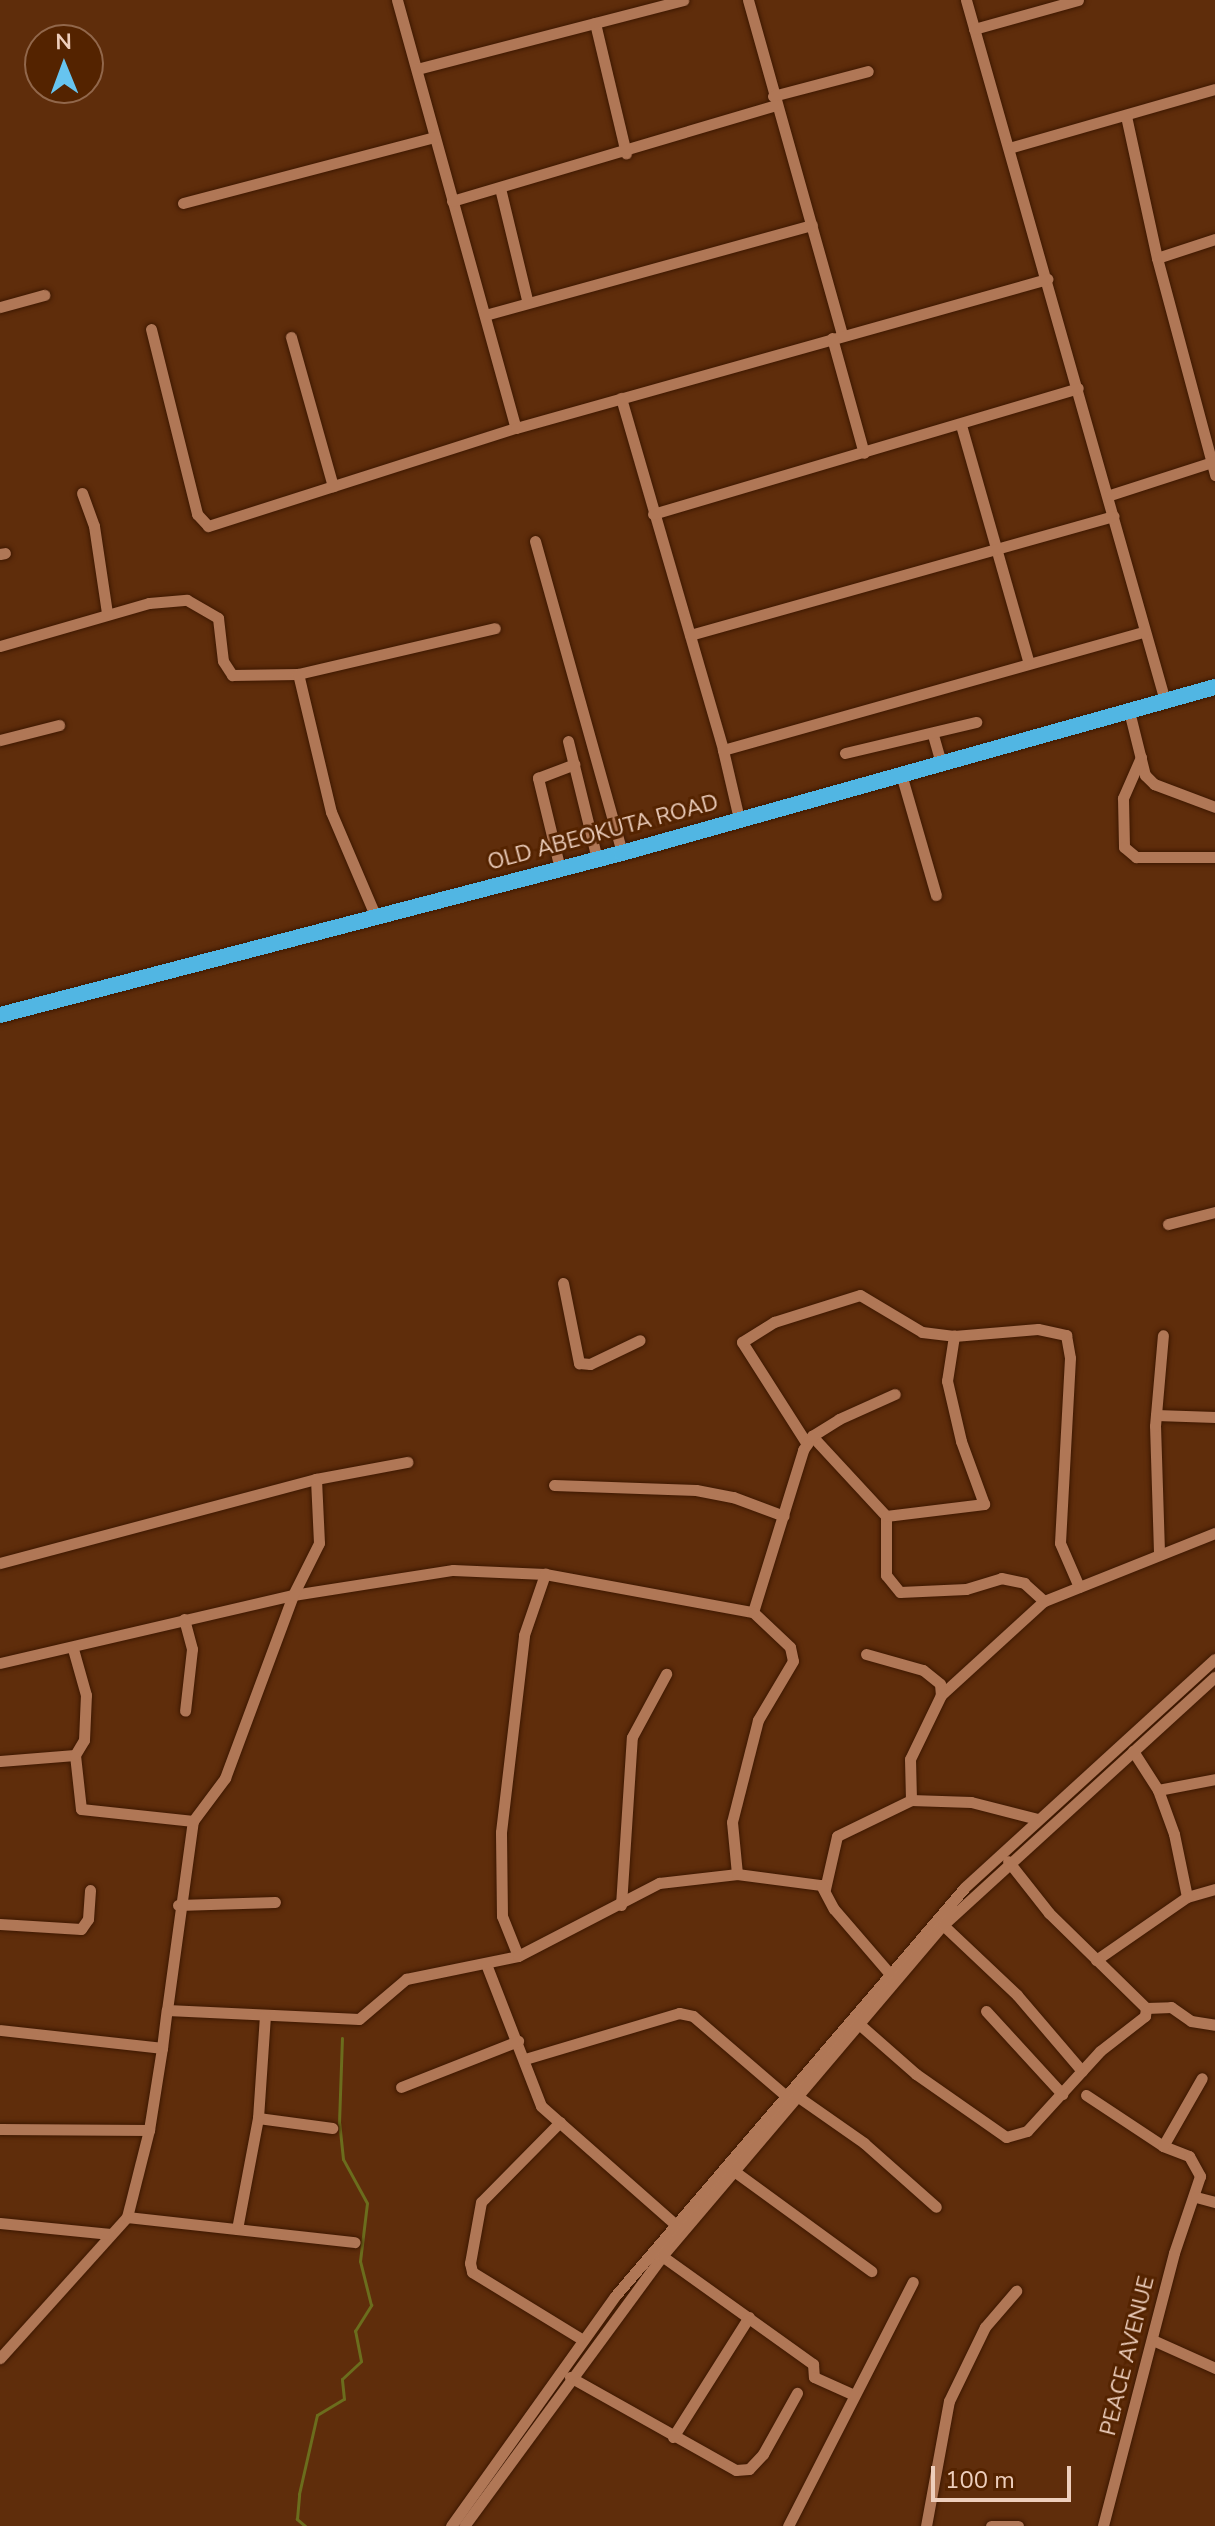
<!DOCTYPE html>
<html>
<head>
<meta charset="utf-8">
<style>
	body { margin:0 }
	#map { position:relative; width:1215px; height:2526px; overflow:hidden; background:#5f2d0b; font-family:"Nunito Sans",sans-serif }
	div>[style] { position:absolute }
	[style*='--x'] { left:calc(var(--x)*1px); top:calc(var(--y)*1px); width:calc(var(--w)*1px); rotate:calc(var(--a)*1deg) }
	.stream>* { height:3px; margin:-1.5px; padding:0 1.5px; transform-origin:1.5px; border-radius:1.5px; background:#6b6d1d }
	.roads { filter:drop-shadow(0 0 2px #3d1800) drop-shadow(0 0 2px #3d1800) }
	.minor>* { height:11px; margin:-5.5px; padding:0 5.5px; transform-origin:5.5px; border-radius:5.5px; background:#b07756 }
	.highway>* { height:16px; margin:-8px; padding:0 8px; transform-origin:8px; border-radius:8px; background:#51b6e3 }
	span { translate:-50% -50%; white-space:nowrap; text-align:center; line-height:1.15; -webkit-text-stroke:6px #542300; paint-order:stroke }
	.street-label { font-size:22px; color:#edcebc }
	.north { position:absolute; left:24px; top:24px; width:80px; height:80px; box-sizing:border-box; background:#542300; border:2px solid #91674b; border-radius:50%; rotate:359deg; font-size:22px; font-weight:700; line-height:32px; text-align:center; color:#edcebc }
	.north::after { content:''; display:block; margin:auto; width:28px; height:36px; background:#67c4ef; clip-path:polygon(50% 0,100% 100%,50% 72%,0 100%) }
	.scale { position:absolute; left:931px; top:2466px; width:140px; height:36px; box-sizing:border-box; border:4px solid #edcebc; border-top:0; padding-left:10px; font-size:24px; line-height:28px; white-space:nowrap; color:#edcebc; -webkit-text-stroke:6px #542300; paint-order:stroke }
</style>
</head>
<body>
<div id="map">
	<div class="stream">
		<i style="--x:305;--y:2526;--w:11;--a:-139"></i>
		<i style="--x:297;--y:2519;--w:25;--a:-85"></i>
		<i style="--x:299;--y:2494;--w:81;--a:-77.2"></i>
		<i style="--x:317;--y:2415;--w:31;--a:-31"></i>
		<i style="--x:344;--y:2399;--w:20;--a:-96"></i>
		<i style="--x:342;--y:2379;--w:26;--a:-43"></i>
		<i style="--x:361;--y:2361;--w:31;--a:-101"></i>
		<i style="--x:355;--y:2331;--w:31;--a:-58"></i>
		<i style="--x:371;--y:2305;--w:45;--a:-104"></i>
		<i style="--x:360;--y:2261;--w:58;--a:-83.1"></i>
		<i style="--x:367;--y:2203;--w:50;--a:-118.6"></i>
		<i style="--x:343;--y:2159;--w:36;--a:-96"></i>
		<i style="--x:339;--y:2123;--w:85;--a:-88"></i>
	</div>
	<div class="roads">
		<div class="minor">
			<i style="--x:397;--y:0;--w:444;--a:74.5"></i>
			<i style="--x:748;--y:0;--w:347;--a:74.3"></i>
			<i style="--x:966;--y:0;--w:729;--a:74.15"></i>
			<i style="--x:595;--y:23;--w:134;--a:76.6"></i>
			<i style="--x:974;--y:29;--w:108;--a:-15.6"></i>
			<i style="--x:417;--y:69;--w:275;--a:-14.5"></i>
			<i style="--x:773;--y:96;--w:98;--a:-14.7"></i>
			<i style="--x:1126;--y:116;--w:145;--a:77.7"></i>
			<i style="--x:1157;--y:258;--w:225;--a:75"></i>
			<i style="--x:1009;--y:148;--w:214;--a:-16"></i>
			<i style="--x:500;--y:188;--w:115;--a:76.4"></i>
			<i style="--x:452;--y:201;--w:338;--a:-16.5"></i>
			<i style="--x:183;--y:203;--w:260;--a:-14.7"></i>
			<i style="--x:1157;--y:258;--w:61;--a:-18.1"></i>
			<i style="--x:0;--y:307;--w:46;--a:-15.3"></i>
			<i style="--x:485;--y:315;--w:339;--a:-15.4"></i>
			<i style="--x:151;--y:329;--w:191;--a:76"></i>
			<i style="--x:197;--y:514;--w:16;--a:47"></i>
			<i style="--x:208;--y:526;--w:323;--a:-17.7"></i>
			<i style="--x:516;--y:428;--w:552;--a:-15.67"></i>
			<i style="--x:291;--y:337;--w:155;--a:74.3"></i>
			<i style="--x:832;--y:338;--w:119;--a:74.5"></i>
			<i style="--x:621;--y:398;--w:366;--a:73.8"></i>
			<i style="--x:723;--y:750;--w:438;--a:-15.7"></i>
			<i style="--x:961;--y:425;--w:244;--a:74.1"></i>
			<i style="--x:82;--y:493;--w:35;--a:70"></i>
			<i style="--x:94;--y:526;--w:88;--a:81.5"></i>
			<i style="--x:1110;--y:495;--w:107;--a:-17.9"></i>
			<i style="--x:653;--y:514;--w:443;--a:-16.5"></i>
			<i style="--x:535;--y:541;--w:324;--a:74.4"></i>
			<i style="--x:0;--y:554;--w:5;--a:-11"></i>
			<i style="--x:690;--y:635;--w:440;--a:-15.7"></i>
			<i style="--x:0;--y:646;--w:155;--a:-16.1"></i>
			<i style="--x:149;--y:603;--w:38;--a:-5"></i>
			<i style="--x:187;--y:600;--w:36;--a:30"></i>
			<i style="--x:218;--y:618;--w:43;--a:83.4"></i>
			<i style="--x:223;--y:661;--w:17;--a:57"></i>
			<i style="--x:232;--y:675;--w:66;--a:-0.9"></i>
			<i style="--x:1129;--y:711;--w:66;--a:76"></i>
			<i style="--x:1145;--y:775;--w:13;--a:45"></i>
			<i style="--x:1154;--y:784;--w:65;--a:20.7"></i>
			<i style="--x:933;--y:735;--w:29;--a:74"></i>
			<i style="--x:0;--y:740;--w:61;--a:-14.3"></i>
			<i style="--x:568;--y:741;--w:122;--a:76.2"></i>
			<i style="--x:723;--y:750;--w:71;--a:76.9"></i>
			<i style="--x:845;--y:753;--w:135;--a:-13.3"></i>
			<i style="--x:1141;--y:757;--w:45;--a:113.7"></i>
			<i style="--x:1123;--y:798;--w:49;--a:88.8"></i>
			<i style="--x:1124;--y:847;--w:16;--a:40"></i>
			<i style="--x:1136;--y:857;--w:79;--a:0"></i>
			<i style="--x:901;--y:774;--w:126;--a:73.9"></i>
			<i style="--x:560;--y:869;--w:94;--a:-103.6"></i>
			<i style="--x:538;--y:778;--w:39;--a:-21"></i>
			<i style="--x:375;--y:915;--w:112;--a:-113.1"></i>
			<i style="--x:331;--y:812;--w:142;--a:-103.4"></i>
			<i style="--x:298;--y:674;--w:202;--a:-13.1"></i>
			<i style="--x:1168;--y:1224;--w:49;--a:-14.3"></i>
			<i style="--x:563;--y:1283;--w:82;--a:78.7"></i>
			<i style="--x:579;--y:1363;--w:11;--a:5"></i>
			<i style="--x:590;--y:1364;--w:55;--a:-25.6"></i>
			<i style="--x:1156;--y:1415;--w:59;--a:1.9"></i>
			<i style="--x:812;--y:1436;--w:109;--a:47.2"></i>
			<i style="--x:886;--y:1516;--w:59;--a:90"></i>
			<i style="--x:886;--y:1575;--w:22;--a:51"></i>
			<i style="--x:900;--y:1592;--w:66;--a:-2.6"></i>
			<i style="--x:966;--y:1589;--w:37;--a:-17"></i>
			<i style="--x:1001;--y:1578;--w:24;--a:12"></i>
			<i style="--x:1024;--y:1583;--w:27;--a:42"></i>
			<i style="--x:807;--y:1444;--w:121;--a:-122.5"></i>
			<i style="--x:742;--y:1342;--w:38;--a:-32"></i>
			<i style="--x:774;--y:1322;--w:90;--a:-17.4"></i>
			<i style="--x:860;--y:1295;--w:72;--a:30.8"></i>
			<i style="--x:922;--y:1332;--w:32;--a:7"></i>
			<i style="--x:954;--y:1336;--w:84;--a:-4.8"></i>
			<i style="--x:1038;--y:1329;--w:29;--a:12"></i>
			<i style="--x:1066;--y:1335;--w:23;--a:80"></i>
			<i style="--x:1070;--y:1358;--w:185;--a:93.1"></i>
			<i style="--x:1060;--y:1543;--w:48;--a:66.6"></i>
			<i style="--x:554;--y:1485;--w:142;--a:2"></i>
			<i style="--x:696;--y:1490;--w:38;--a:11"></i>
			<i style="--x:733;--y:1497;--w:54;--a:20.4"></i>
			<i style="--x:886;--y:1516;--w:99;--a:-7"></i>
			<i style="--x:984;--y:1504;--w:67;--a:-110.1"></i>
			<i style="--x:961;--y:1441;--w:62;--a:-103.1"></i>
			<i style="--x:947;--y:1381;--w:46;--a:-81.2"></i>
			<i style="--x:1159;--y:1552;--w:126;--a:-91.8"></i>
			<i style="--x:1155;--y:1426;--w:91;--a:-85"></i>
			<i style="--x:0;--y:1563;--w:327;--a:-14.9"></i>
			<i style="--x:316;--y:1479;--w:93;--a:-10.6"></i>
			<i style="--x:753;--y:1612;--w:170;--a:-72.8"></i>
			<i style="--x:803;--y:1450;--w:17;--a:-57"></i>
			<i style="--x:812;--y:1436;--w:32;--a:-32"></i>
			<i style="--x:839;--y:1419;--w:61;--a:-24.1"></i>
			<i style="--x:184;--y:1619;--w:31;--a:75"></i>
			<i style="--x:192;--y:1649;--w:62;--a:96.4"></i>
			<i style="--x:866;--y:1654;--w:59;--a:15.7"></i>
			<i style="--x:923;--y:1670;--w:22;--a:39"></i>
			<i style="--x:940;--y:1684;--w:11;--a:85"></i>
			<i style="--x:941;--y:1695;--w:71;--a:115.8"></i>
			<i style="--x:910;--y:1759;--w:41;--a:88.6"></i>
			<i style="--x:0;--y:1663;--w:301;--a:-13.1"></i>
			<i style="--x:293;--y:1595;--w:162;--a:-8.9"></i>
			<i style="--x:453;--y:1570;--w:92;--a:2.5"></i>
			<i style="--x:545;--y:1574;--w:211;--a:10.4"></i>
			<i style="--x:753;--y:1612;--w:51;--a:43.4"></i>
			<i style="--x:790;--y:1647;--w:14;--a:78"></i>
			<i style="--x:793;--y:1661;--w:69;--a:120.7"></i>
			<i style="--x:758;--y:1720;--w:105;--a:104.3"></i>
			<i style="--x:732;--y:1822;--w:52;--a:84.5"></i>
			<i style="--x:941;--y:1695;--w:139;--a:-42.4"></i>
			<i style="--x:1044;--y:1601;--w:184;--a:-21.7"></i>
			<i style="--x:1133;--y:1751;--w:46;--a:57.3"></i>
			<i style="--x:1158;--y:1790;--w:47;--a:70"></i>
			<i style="--x:1174;--y:1834;--w:64;--a:78.3"></i>
			<i style="--x:1187;--y:1897;--w:29;--a:-16"></i>
			<i style="--x:75;--y:1755;--w:54;--a:83.7"></i>
			<i style="--x:81;--y:1809;--w:113;--a:6.1"></i>
			<i style="--x:0;--y:1761;--w:75;--a:-4.6"></i>
			<i style="--x:75;--y:1755;--w:17;--a:-59"></i>
			<i style="--x:84;--y:1740;--w:45;--a:-87.5"></i>
			<i style="--x:86;--y:1695;--w:48;--a:-105.8"></i>
			<i style="--x:1158;--y:1790;--w:58;--a:-10.9"></i>
			<i style="--x:825;--y:1889;--w:54;--a:-77.2"></i>
			<i style="--x:837;--y:1836;--w:82;--a:-25.9"></i>
			<i style="--x:911;--y:1800;--w:60;--a:1.9"></i>
			<i style="--x:971;--y:1802;--w:68;--a:14.4"></i>
			<i style="--x:178;--y:1905;--w:97;--a:-1.8"></i>
			<i style="--x:621;--y:1905;--w:168;--a:-86.3"></i>
			<i style="--x:632;--y:1737;--w:72;--a:-61.6"></i>
			<i style="--x:0;--y:1924;--w:81;--a:3.5"></i>
			<i style="--x:81;--y:1929;--w:12;--a:-55"></i>
			<i style="--x:88;--y:1919;--w:29;--a:-86"></i>
			<i style="--x:943;--y:1925;--w:102;--a:43.4"></i>
			<i style="--x:1017;--y:1995;--w:100;--a:49.5"></i>
			<i style="--x:518;--y:1956;--w:43;--a:-111.8"></i>
			<i style="--x:502;--y:1916;--w:84;--a:-90.7"></i>
			<i style="--x:501;--y:1832;--w:198;--a:-83.3"></i>
			<i style="--x:524;--y:1635;--w:65;--a:-71"></i>
			<i style="--x:1096;--y:1960;--w:111;--a:-34.7"></i>
			<i style="--x:486;--y:1964;--w:152;--a:68.8"></i>
			<i style="--x:541;--y:2106;--w:179;--a:41.4"></i>
			<i style="--x:1146;--y:2008;--w:25;--a:-2"></i>
			<i style="--x:1171;--y:2007;--w:24;--a:35"></i>
			<i style="--x:1191;--y:2021;--w:24;--a:9"></i>
			<i style="--x:167;--y:2010;--w:191;--a:-82.2"></i>
			<i style="--x:193;--y:1821;--w:54;--a:-53.3"></i>
			<i style="--x:225;--y:1778;--w:195;--a:-69.6"></i>
			<i style="--x:293;--y:1595;--w:58;--a:-63.4"></i>
			<i style="--x:319;--y:1543;--w:64;--a:-92.7"></i>
			<i style="--x:986;--y:2011;--w:113;--a:47.5"></i>
			<i style="--x:859;--y:2024;--w:76;--a:41.3"></i>
			<i style="--x:916;--y:2074;--w:110;--a:35"></i>
			<i style="--x:1006;--y:2137;--w:22;--a:-16"></i>
			<i style="--x:1027;--y:2131;--w:108;--a:-47.6"></i>
			<i style="--x:1100;--y:2051;--w:57;--a:-37.9"></i>
			<i style="--x:1145;--y:2016;--w:8;--a:-83"></i>
			<i style="--x:1146;--y:2008;--w:136;--a:-135.6"></i>
			<i style="--x:1049;--y:1913;--w:66;--a:-128.3"></i>
			<i style="--x:0;--y:2030;--w:163;--a:6.3"></i>
			<i style="--x:162;--y:2048;--w:83;--a:99"></i>
			<i style="--x:162;--y:2048;--w:38;--a:-83"></i>
			<i style="--x:167;--y:2010;--w:192;--a:2.7"></i>
			<i style="--x:359;--y:2019;--w:62;--a:-40.4"></i>
			<i style="--x:406;--y:1979;--w:114;--a:-11.6"></i>
			<i style="--x:518;--y:1956;--w:159;--a:-27.4"></i>
			<i style="--x:659;--y:1883;--w:79;--a:-6.6"></i>
			<i style="--x:737;--y:1874;--w:85;--a:7.5"></i>
			<i style="--x:821;--y:1885;--w:27;--a:62"></i>
			<i style="--x:834;--y:1909;--w:84;--a:49.3"></i>
			<i style="--x:525;--y:2059;--w:161;--a:-16.6"></i>
			<i style="--x:679;--y:2013;--w:14;--a:12"></i>
			<i style="--x:693;--y:2016;--w:121;--a:40.7"></i>
			<i style="--x:401;--y:2087;--w:126;--a:-21.5"></i>
			<i style="--x:1086;--y:2095;--w:92;--a:33.5"></i>
			<i style="--x:1163;--y:2146;--w:28;--a:21"></i>
			<i style="--x:1189;--y:2156;--w:23;--a:61"></i>
			<i style="--x:1200;--y:2176;--w:81;--a:108.7"></i>
			<i style="--x:1174;--y:2253;--w:282;--a:104.6"></i>
			<i style="--x:797;--y:2096;--w:82;--a:35"></i>
			<i style="--x:864;--y:2143;--w:96;--a:41.6"></i>
			<i style="--x:258;--y:2118;--w:75;--a:7.7"></i>
			<i style="--x:560;--y:2122;--w:112;--a:134.6"></i>
			<i style="--x:481;--y:2202;--w:62;--a:100.2"></i>
			<i style="--x:470;--y:2263;--w:9;--a:77"></i>
			<i style="--x:472;--y:2272;--w:130;--a:31.5"></i>
			<i style="--x:0;--y:2129;--w:149;--a:0.4"></i>
			<i style="--x:149;--y:2130;--w:90;--a:104.2"></i>
			<i style="--x:127;--y:2217;--w:190;--a:132"></i>
			<i style="--x:1163;--y:2146;--w:78;--a:-60.2"></i>
			<i style="--x:734;--y:2171;--w:170;--a:36.1"></i>
			<i style="--x:1196;--y:2197;--w:20;--a:15"></i>
			<i style="--x:127;--y:2217;--w:229;--a:6.3"></i>
			<i style="--x:0;--y:2223;--w:111;--a:5.7"></i>
			<i style="--x:237;--y:2229;--w:113;--a:-79.3"></i>
			<i style="--x:258;--y:2118;--w:103;--a:-86.1"></i>
			<i style="--x:662;--y:2256;--w:186;--a:35.6"></i>
			<i style="--x:813;--y:2364;--w:13;--a:86"></i>
			<i style="--x:814;--y:2377;--w:44;--a:24.2"></i>
			<i style="--x:1155;--y:2341;--w:66;--a:24.2"></i>
			<i style="--x:570;--y:2377;--w:190;--a:29.3"></i>
			<i style="--x:736;--y:2470;--w:13;--a:-4"></i>
			<i style="--x:749;--y:2469;--w:21;--a:-47"></i>
			<i style="--x:763;--y:2454;--w:70;--a:-60.9"></i>
			<i style="--x:673;--y:2437;--w:142;--a:-57.7"></i>
			<i style="--x:451;--y:2526;--w:282;--a:-54.5"></i>
			<i style="--x:615;--y:2296;--w:538;--a:-49.44"></i>
			<i style="--x:965;--y:1887;--w:338;--a:-42.4"></i>
			<i style="--x:464;--y:2526;--w:335;--a:-53.7"></i>
			<i style="--x:662;--y:2256;--w:434;--a:-49.7"></i>
			<i style="--x:943;--y:1925;--w:368;--a:-42.4"></i>
			<i style="--x:788;--y:2526;--w:274;--a:-62.9"></i>
			<i style="--x:926;--y:2526;--w:127;--a:-79.6"></i>
			<i style="--x:949;--y:2401;--w:82;--a:-64.1"></i>
			<i style="--x:985;--y:2327;--w:48;--a:-49.3"></i>
			<i style="--x:991;--y:2526;--w:27;--a:0"></i>
		</div>
		<div class="highway">
			<i style="--x:0;--y:1015;--w:643;--a:-14.6"></i>
			<i style="--x:622;--y:853;--w:616;--a:-15.64"></i>
		</div>
	</div>
	<div class="street-label">
		<span style="left:603px;top:833px;rotate:-15deg">OLD ABEOKUTA ROAD</span>
		<span style="left:1128px;top:2356px;rotate:-76deg">PEACE AVENUE</span>
	</div>
	<div class="north">N</div>
	<div class="scale">100 m</div>
</div>
</body>
</html>
